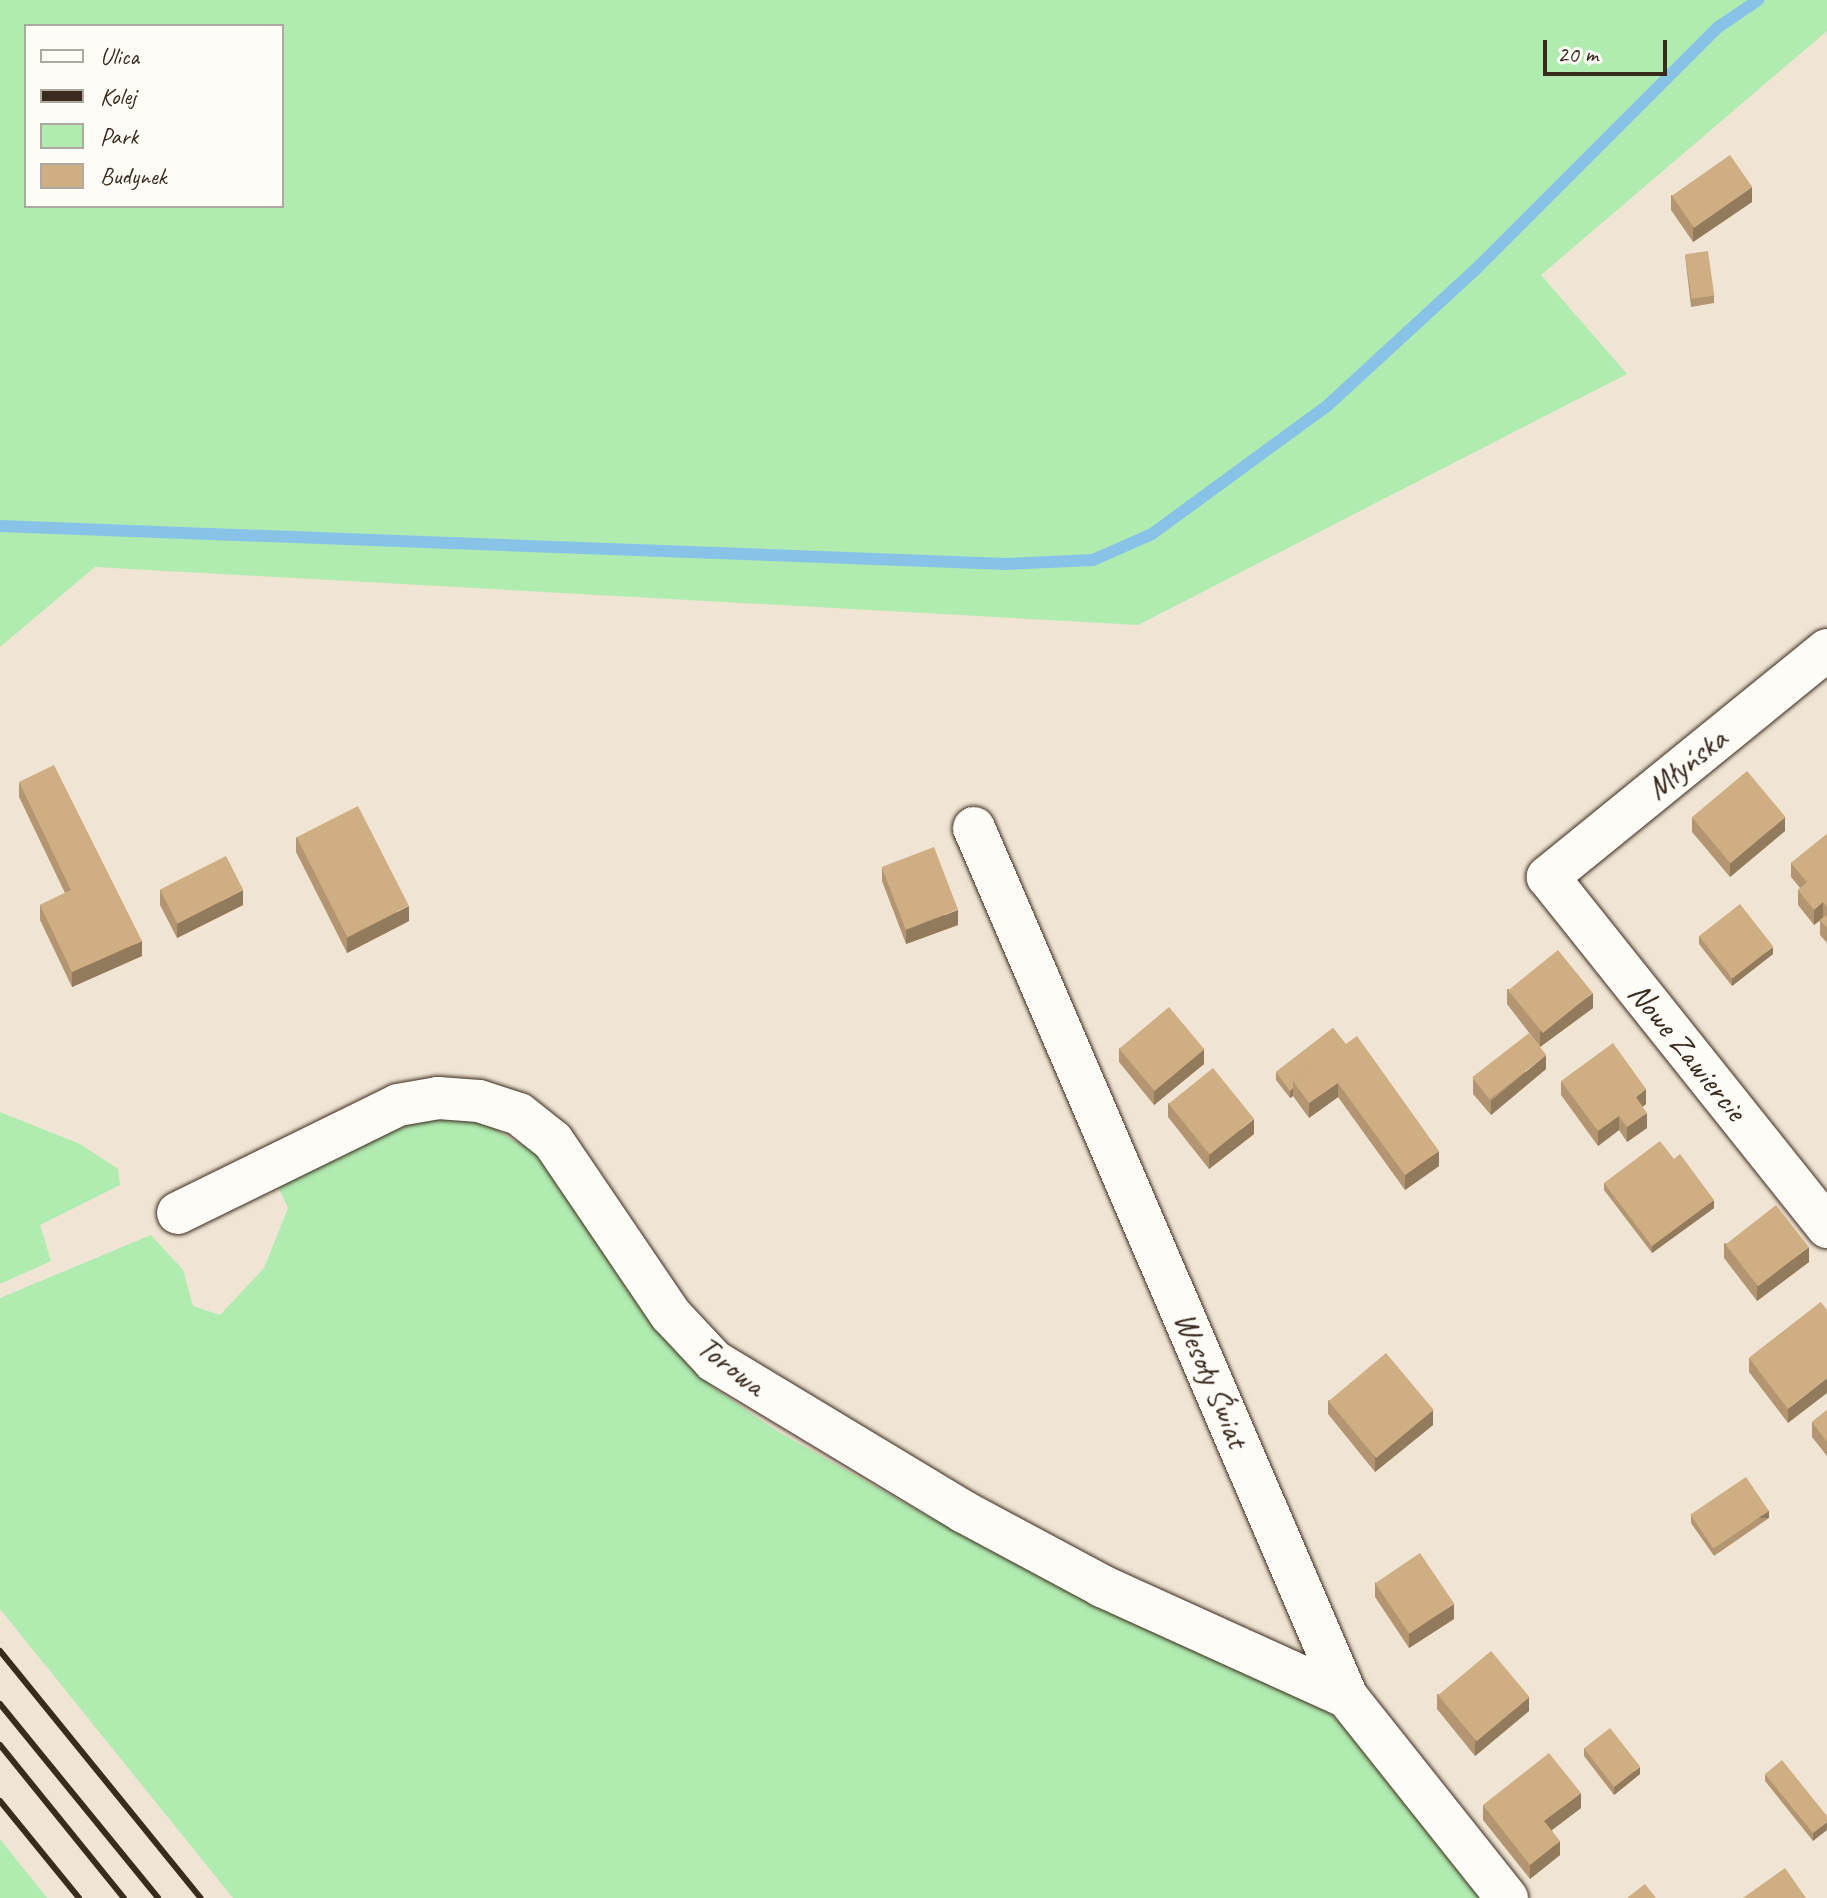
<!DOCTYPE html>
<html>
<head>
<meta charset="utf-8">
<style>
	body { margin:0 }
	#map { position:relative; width:1827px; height:1898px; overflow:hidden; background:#f0e5d4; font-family:Caveat,sans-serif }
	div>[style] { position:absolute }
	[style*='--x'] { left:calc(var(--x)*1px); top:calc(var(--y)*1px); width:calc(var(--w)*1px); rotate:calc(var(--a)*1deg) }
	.green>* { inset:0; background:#b0ebb0 }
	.stream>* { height:12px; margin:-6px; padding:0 6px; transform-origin:6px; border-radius:6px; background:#88c3e7 }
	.roads { filter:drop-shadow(0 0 2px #3b2a1e) drop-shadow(0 0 2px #3b2a1e) }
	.street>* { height:42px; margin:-21px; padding:0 21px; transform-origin:21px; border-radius:21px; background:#fdfcf7 }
	.rail>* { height:6px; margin:-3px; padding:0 3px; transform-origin:3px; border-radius:3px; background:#3b2a1e }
	.wall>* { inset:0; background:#b39671 }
	.shaded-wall>* { inset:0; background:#927a5c; transform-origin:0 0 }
	.building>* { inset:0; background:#d0ae83; transform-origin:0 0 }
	span { translate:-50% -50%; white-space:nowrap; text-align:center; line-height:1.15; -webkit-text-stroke:6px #fdfcf7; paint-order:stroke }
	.street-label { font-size:32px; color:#3b2a1e }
	.legend { position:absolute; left:24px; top:24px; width:260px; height:184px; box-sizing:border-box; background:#fdfcf7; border:2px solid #afa8a0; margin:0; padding:10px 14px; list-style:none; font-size:24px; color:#3b2a1e }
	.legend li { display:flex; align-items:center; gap:16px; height:40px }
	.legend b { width:40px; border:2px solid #afa8a0 }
	.scale { position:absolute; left:1543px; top:40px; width:124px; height:36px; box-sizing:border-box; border:4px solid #3b2a1e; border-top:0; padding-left:10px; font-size:24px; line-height:28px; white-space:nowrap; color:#3b2a1e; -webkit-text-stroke:6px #fdfcf7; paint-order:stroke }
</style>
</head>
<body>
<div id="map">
	<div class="green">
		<i style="clip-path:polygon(evenodd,0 0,1827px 0,1827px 31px,1541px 275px,1627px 374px,1138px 625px,95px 567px,0 647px,0 0,26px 26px,282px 26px,282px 206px,26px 206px,26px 26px)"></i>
		<i style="clip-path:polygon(0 1112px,80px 1144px,118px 1169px,120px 1185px,40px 1225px,51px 1261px,0 1284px)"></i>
		<i style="clip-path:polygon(428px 1115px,484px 1123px,541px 1156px,686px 1361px,714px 1388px,777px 1431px,931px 1518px,1309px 1693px,1347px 1730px,1481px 1898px,233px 1898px,0 1609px,0 1298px,151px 1235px,183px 1270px,193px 1306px,220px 1315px,264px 1268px,288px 1208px,275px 1180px,369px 1132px)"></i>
		<i style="clip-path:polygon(0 1839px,47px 1898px,0 1898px)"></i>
	</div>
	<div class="stream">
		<i style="--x:0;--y:526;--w:1007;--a:2.16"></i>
		<i style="--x:1006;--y:564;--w:87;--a:-2.6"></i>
		<i style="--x:1093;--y:560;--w:64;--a:-23.8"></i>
		<i style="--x:1152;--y:534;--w:217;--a:-36.2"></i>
		<i style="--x:1327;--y:406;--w:205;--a:-42.6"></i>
		<i style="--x:1478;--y:267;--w:338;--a:-45"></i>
		<i style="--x:1717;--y:28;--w:50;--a:-34.3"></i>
	</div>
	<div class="roads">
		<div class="street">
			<i style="--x:1827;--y:650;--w:360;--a:140.9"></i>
			<i style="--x:1548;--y:877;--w:448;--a:51.4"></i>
			<i style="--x:974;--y:828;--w:946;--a:66.77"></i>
			<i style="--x:1347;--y:1697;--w:257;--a:51.5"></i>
			<i style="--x:178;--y:1213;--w:245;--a:-26.1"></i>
			<i style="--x:398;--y:1105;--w:41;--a:-9.9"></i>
			<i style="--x:438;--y:1098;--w:41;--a:4.2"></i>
			<i style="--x:479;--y:1101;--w:42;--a:18"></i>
			<i style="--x:519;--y:1114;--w:43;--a:38.5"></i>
			<i style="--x:553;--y:1141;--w:210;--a:55.9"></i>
			<i style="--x:671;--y:1315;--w:63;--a:46.9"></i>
			<i style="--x:714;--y:1361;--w:292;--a:31.1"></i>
			<i style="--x:964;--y:1512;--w:157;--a:28.2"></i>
			<i style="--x:1102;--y:1586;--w:269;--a:24.4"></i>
		</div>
	</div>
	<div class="rail">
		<i style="--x:0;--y:1651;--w:318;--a:50.9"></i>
		<i style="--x:0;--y:1704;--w:250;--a:50.8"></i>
		<i style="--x:0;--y:1745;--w:197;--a:51"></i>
		<i style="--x:0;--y:1801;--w:125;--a:50.8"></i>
	</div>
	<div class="wall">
		<i style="clip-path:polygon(1671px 195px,1752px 202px,1693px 242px,1671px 210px)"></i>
		<i style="clip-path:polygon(1685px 255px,1714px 296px,1714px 303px,1691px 307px)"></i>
		<i style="clip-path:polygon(19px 782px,142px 956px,72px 987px,40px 920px,40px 905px,65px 893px,19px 797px)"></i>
		<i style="clip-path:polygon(1692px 817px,1785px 831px,1730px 877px,1692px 832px)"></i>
		<i style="clip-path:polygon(1827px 834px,1827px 943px,1820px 935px,1820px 920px,1824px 918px,1814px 925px,1798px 905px,1798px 890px,1800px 888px,1791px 877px,1791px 863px)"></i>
		<i style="clip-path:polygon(296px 837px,409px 921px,347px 953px,296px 852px)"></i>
		<i style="clip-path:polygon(882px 867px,958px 925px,906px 944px,882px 881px)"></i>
		<i style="clip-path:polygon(160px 890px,243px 905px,177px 938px,160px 905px)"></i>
		<i style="clip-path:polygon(1699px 936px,1773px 954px,1732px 986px,1699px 944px)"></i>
		<i style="clip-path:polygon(1507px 989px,1593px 1008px,1540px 1047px,1507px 1004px)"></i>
		<i style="clip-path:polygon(1333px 1028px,1439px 1166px,1405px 1190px,1338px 1097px,1309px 1118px,1293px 1096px,1290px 1098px,1276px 1080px,1276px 1072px)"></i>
		<i style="clip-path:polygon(1119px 1048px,1204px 1064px,1154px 1105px,1119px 1062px)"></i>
		<i style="clip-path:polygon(1546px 1069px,1491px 1115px,1473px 1094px,1473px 1079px)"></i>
		<i style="clip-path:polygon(1561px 1081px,1646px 1104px,1642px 1107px,1647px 1128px,1627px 1142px,1619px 1130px,1598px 1146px,1561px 1095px)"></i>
		<i style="clip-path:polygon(1168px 1103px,1254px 1134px,1209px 1169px,1168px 1117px)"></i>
		<i style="clip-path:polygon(1674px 1159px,1714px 1208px,1652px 1253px,1604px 1190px,1604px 1183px)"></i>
		<i style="clip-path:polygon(1724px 1243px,1809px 1262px,1757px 1301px,1724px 1258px)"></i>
		<i style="clip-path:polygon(1821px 1302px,1788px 1423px,1749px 1372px,1749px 1358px)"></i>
		<i style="clip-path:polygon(1328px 1400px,1433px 1425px,1375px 1472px,1328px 1414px)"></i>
		<i style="clip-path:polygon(1827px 1410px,1827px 1456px,1812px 1437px,1812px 1422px)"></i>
		<i style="clip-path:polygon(1691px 1515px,1769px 1518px,1714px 1556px,1691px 1523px)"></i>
		<i style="clip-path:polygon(1375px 1582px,1454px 1619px,1409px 1648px,1375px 1597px)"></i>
		<i style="clip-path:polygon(1437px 1694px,1529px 1711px,1475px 1756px,1437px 1709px)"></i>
		<i style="clip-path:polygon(1584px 1748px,1640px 1774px,1614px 1795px,1584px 1756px)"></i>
		<i style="clip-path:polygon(1765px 1774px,1827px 1816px,1813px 1841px,1765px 1781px)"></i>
		<i style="clip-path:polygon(1483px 1805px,1581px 1808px,1552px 1830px,1560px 1855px,1530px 1879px,1483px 1820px)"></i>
	</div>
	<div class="shaded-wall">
		<i style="clip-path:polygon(1752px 187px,1752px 202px,1693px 242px,1693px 228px)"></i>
		<i style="clip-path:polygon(1785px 817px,1785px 831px,1730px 877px,1730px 863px)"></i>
		<i style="clip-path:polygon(243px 890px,243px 905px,177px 938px,177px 924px)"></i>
		<i style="clip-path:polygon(1823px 902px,1823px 917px,1814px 925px,1814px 910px)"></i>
		<i style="clip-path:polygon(409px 906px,409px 921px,347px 953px,347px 938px)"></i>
		<i style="clip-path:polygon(958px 910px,958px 925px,906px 944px,906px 930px)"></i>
		<i style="clip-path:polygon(142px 941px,142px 956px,72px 987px,72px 972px)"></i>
		<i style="clip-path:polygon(1773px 947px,1773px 954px,1732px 986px,1732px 978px)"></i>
		<i style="clip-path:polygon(1593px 993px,1593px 1008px,1540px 1047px,1540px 1032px)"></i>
		<i style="clip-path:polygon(1204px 1049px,1204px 1064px,1154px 1105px,1154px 1090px)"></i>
		<i style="clip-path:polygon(1546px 1055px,1546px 1069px,1491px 1115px,1491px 1101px)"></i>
		<i style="clip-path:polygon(1338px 1083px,1338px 1097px,1309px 1118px,1309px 1103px)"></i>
		<i style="clip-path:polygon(1293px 1088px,1293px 1096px,1290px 1098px,1290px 1091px)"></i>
		<i style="clip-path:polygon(1646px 1089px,1646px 1104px,1636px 1112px,1636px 1097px)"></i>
		<i style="clip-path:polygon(1647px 1113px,1647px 1128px,1627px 1142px,1627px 1127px)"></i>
		<i style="clip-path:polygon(1619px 1116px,1619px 1130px,1598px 1146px,1598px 1131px)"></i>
		<i style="clip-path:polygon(1254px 1119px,1254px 1134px,1209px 1169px,1209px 1155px)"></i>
		<i style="clip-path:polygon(1439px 1151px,1439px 1166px,1405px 1190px,1405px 1175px)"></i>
		<i style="clip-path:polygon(1714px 1200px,1714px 1208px,1652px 1253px,1652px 1246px)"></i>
		<i style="clip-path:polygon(1809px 1247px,1809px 1262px,1757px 1301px,1757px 1286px)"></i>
		<i style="clip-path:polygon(1827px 1378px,1827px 1393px,1788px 1423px,1788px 1409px)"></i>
		<i style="clip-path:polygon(1433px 1410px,1433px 1425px,1375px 1472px,1375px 1457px)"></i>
		<i style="left:1769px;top:1511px;width:7px;height:67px;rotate:90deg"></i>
		<i style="clip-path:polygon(1454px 1604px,1454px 1619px,1409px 1648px,1409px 1633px)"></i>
		<i style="clip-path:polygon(1529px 1697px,1529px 1711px,1475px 1756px,1475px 1741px)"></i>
		<i style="clip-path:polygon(1640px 1767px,1640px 1774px,1614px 1795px,1614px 1787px)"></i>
		<i style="clip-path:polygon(1581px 1793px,1581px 1808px,1544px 1836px,1544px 1821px)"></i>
		<i style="clip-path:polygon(1827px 1822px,1827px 1830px,1813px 1841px,1813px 1833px)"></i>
		<i style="clip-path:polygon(1560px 1841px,1560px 1855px,1530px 1879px,1530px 1865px)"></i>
	</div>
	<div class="building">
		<i style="left:1730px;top:155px;width:39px;height:71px;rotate:55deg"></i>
		<i style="left:1708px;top:251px;width:45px;height:23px;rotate:82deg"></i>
		<i style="clip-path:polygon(54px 765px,142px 941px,72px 972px,40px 905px,71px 890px,19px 782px)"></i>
		<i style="left:1747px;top:771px;width:60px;height:72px;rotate:50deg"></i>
		<i style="left:358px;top:806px;width:112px;height:69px;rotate:63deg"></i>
		<i style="clip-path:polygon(1827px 834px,1827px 907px,1823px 902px,1814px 910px,1798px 890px,1807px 882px,1791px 863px)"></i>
		<i style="left:934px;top:847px;width:67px;height:56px;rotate:69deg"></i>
		<i style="left:226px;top:856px;width:38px;height:74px;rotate:63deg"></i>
		<i style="left:1740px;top:904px;width:54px;height:52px;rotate:52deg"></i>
		<i style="clip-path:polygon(1827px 915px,1827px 928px,1820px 920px)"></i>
		<i style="left:1558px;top:950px;width:55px;height:64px;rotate:51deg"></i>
		<i style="left:1169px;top:1007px;width:55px;height:65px;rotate:50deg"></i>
		<i style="clip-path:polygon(1333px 1028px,1346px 1044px,1293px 1081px,1293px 1088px,1290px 1091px,1276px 1072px)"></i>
		<i style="left:1529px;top:1033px;width:28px;height:72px;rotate:52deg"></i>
		<i style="clip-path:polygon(1357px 1036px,1439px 1151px,1405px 1175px,1338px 1083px,1309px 1103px,1293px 1081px)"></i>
		<i style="clip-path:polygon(1613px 1043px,1646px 1089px,1636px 1097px,1647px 1113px,1627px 1127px,1619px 1116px,1598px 1131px,1561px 1081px)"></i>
		<i style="left:1213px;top:1068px;width:65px;height:57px;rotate:51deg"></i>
		<i style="clip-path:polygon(1660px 1141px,1674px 1159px,1680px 1154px,1714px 1200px,1652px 1246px,1604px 1183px)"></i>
		<i style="left:1776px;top:1205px;width:53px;height:64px;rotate:52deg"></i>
		<i style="clip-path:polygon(1821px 1302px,1827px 1310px,1827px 1378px,1788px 1409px,1749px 1358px)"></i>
		<i style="left:1386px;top:1353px;width:74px;height:75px;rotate:50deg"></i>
		<i style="clip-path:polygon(1827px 1410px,1827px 1442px,1812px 1422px)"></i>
		<i style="left:1746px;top:1477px;width:41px;height:67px;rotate:56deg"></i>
		<i style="left:1420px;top:1553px;width:61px;height:54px;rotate:56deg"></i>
		<i style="left:1491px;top:1651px;width:60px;height:69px;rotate:50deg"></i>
		<i style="left:1610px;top:1728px;width:49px;height:33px;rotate:52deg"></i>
		<i style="clip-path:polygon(1549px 1753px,1581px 1793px,1544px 1821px,1560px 1841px,1530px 1865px,1483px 1805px)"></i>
		<i style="clip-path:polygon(1782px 1760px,1827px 1816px,1827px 1822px,1813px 1833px,1765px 1774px)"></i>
		<i style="clip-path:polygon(1785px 1868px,1806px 1898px,1743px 1898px)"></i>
		<i style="clip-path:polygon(1645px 1884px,1656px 1898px,1627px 1898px)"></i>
	</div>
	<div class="street-label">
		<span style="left:1687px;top:764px;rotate:-39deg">Młyńska</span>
		<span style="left:1687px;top:1052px;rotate:51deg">Nowe Zawiercie</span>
		<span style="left:731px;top:1366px;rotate:38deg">Torowa</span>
		<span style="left:1211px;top:1380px;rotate:67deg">Wesoły Świat</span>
	</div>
	<ul class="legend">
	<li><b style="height:10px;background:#fdfcf7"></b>Ulica</li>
	<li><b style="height:10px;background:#3b2a1e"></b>Kolej</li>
	<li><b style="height:22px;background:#b0ebb0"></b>Park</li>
	<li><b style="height:22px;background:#d0ae83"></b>Budynek</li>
	</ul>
	<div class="scale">20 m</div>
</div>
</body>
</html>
